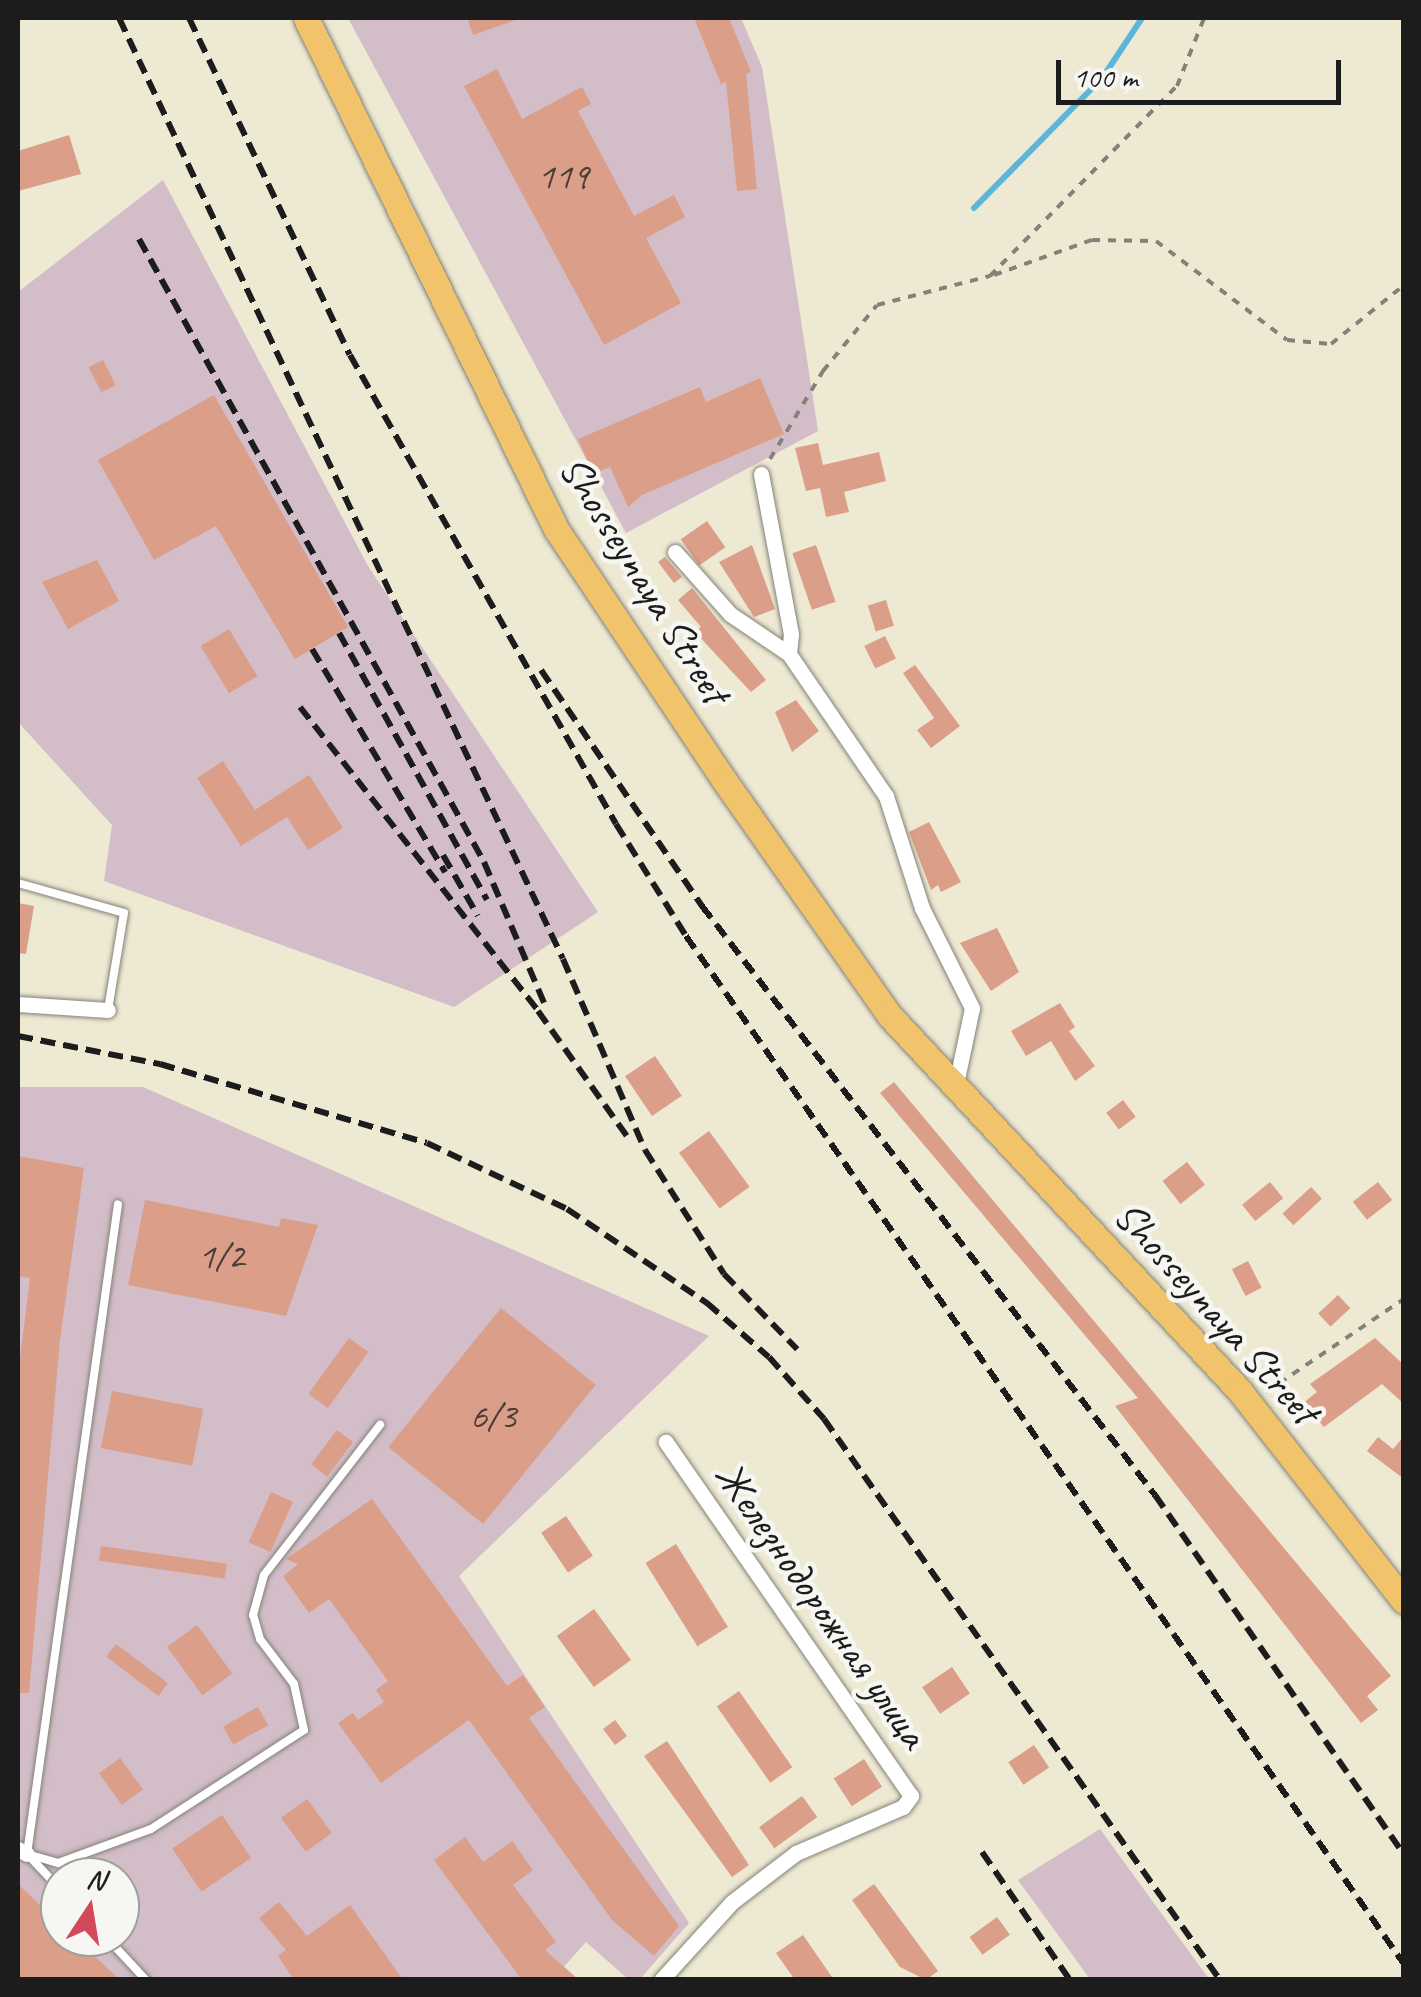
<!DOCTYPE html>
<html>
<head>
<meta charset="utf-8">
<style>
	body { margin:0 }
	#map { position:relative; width:1421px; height:1997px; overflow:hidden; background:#ede9d3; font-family:Caveat,sans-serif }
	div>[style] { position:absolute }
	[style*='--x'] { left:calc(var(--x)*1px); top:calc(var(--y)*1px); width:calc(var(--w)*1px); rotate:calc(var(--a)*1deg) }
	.industrial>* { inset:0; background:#d2bdc8 }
	.stream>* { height:6px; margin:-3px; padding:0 3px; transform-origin:3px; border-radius:3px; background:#5cb6d9 }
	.building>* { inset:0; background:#db9e88; transform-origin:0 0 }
	.path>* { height:4px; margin-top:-2px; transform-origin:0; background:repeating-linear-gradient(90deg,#848278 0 8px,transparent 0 16px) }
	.roads { filter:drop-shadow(0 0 2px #848278) drop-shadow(0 0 2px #848278) }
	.lane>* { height:8px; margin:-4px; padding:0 4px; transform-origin:4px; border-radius:4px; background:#fff }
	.street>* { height:15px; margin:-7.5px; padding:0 7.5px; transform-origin:7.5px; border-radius:7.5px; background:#fff }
	.primary>* { height:25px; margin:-12.5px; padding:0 12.5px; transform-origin:12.5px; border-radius:12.5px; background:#f1c36a }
	.rail>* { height:6px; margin-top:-3px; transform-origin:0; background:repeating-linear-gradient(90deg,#1c1c1c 0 15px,transparent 0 23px) }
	span { translate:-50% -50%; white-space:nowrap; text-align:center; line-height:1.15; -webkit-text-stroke:9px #f6f6f2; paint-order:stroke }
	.number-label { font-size:38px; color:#4c3c37 }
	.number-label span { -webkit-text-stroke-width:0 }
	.street-label { font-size:42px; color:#1c1c1c }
	.frame { position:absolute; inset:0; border:20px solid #1c1c1c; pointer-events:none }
	.north { position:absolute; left:40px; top:1857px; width:100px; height:100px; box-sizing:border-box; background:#f6f6f2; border:2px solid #9f9f9c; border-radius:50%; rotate:12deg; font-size:28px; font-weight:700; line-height:40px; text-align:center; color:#1c1c1c }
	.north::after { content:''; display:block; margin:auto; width:35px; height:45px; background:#d1495b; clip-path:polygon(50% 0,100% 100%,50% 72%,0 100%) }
	.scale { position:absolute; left:1056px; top:60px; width:285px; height:45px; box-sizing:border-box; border:5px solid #1c1c1c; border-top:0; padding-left:12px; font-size:30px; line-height:35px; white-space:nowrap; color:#1c1c1c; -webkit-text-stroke:8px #f6f6f2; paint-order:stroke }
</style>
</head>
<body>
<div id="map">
	<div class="industrial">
		<i style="clip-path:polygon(348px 18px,741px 18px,762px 67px,818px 431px,626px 533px)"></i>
		<i style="clip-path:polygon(163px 180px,368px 566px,598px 912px,454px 1007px,104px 881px,112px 825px,18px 722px,18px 292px)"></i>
		<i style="clip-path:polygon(evenodd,18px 1087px,143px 1087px,709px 1336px,459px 1576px,689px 1923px,640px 1979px,628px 1979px,586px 1942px,553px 1979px,18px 1980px,18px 1087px,60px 1877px,120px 1877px,120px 1937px,60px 1937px,60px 1877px)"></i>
		<i style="clip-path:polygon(1100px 1829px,1209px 1979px,1090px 1979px,1018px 1880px)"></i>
	</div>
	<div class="stream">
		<i style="--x:974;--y:208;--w:184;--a:-45.4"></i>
		<i style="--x:1103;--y:77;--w:71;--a:-56.5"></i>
	</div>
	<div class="building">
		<i style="clip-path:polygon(467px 18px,516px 18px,516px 20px,473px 35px)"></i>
		<i style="clip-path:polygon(694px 18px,729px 18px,751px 72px,746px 74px,757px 189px,737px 191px,726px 82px,721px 84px)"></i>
		<i style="clip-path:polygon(497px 69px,522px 119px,582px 87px,591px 104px,578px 111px,634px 216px,674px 195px,685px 217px,646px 238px,681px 303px,604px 345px,464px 86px)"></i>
		<i style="clip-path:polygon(69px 135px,81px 174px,18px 191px,18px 151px)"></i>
		<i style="left:103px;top:360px;width:28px;height:16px;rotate:63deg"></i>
		<i style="clip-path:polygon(760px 378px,784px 434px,642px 495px,628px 507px,610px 467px,593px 474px,578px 439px,700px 387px,706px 402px)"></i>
		<i style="clip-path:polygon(214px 395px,348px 627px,295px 659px,216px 526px,154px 560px,98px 460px)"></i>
		<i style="clip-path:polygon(818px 443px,823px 465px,879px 452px,886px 481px,844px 492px,849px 512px,826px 517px,820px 488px,806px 491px,795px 448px)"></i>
		<i style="left:707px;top:521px;width:32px;height:32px;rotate:55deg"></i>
		<i style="clip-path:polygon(752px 545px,775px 609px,754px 617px,719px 562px)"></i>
		<i style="left:816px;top:545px;width:60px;height:25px;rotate:71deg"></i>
		<i style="clip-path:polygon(665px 557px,682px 577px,674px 583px,658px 562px)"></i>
		<i style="clip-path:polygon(97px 560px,119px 601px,68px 629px,42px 582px)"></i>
		<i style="clip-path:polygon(692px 588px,766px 680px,751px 692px,694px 631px,701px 627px,678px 600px)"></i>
		<i style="left:886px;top:600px;width:27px;height:19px;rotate:73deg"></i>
		<i style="left:229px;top:629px;width:55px;height:33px;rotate:59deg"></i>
		<i style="left:885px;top:636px;width:25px;height:23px;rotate:64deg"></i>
		<i style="clip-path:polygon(915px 665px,960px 726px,931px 748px,917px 730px,934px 718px,903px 673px)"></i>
		<i style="clip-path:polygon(796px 700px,819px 731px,792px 752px,775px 712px)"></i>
		<i style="clip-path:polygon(223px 761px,255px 810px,309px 775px,343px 828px,308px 850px,287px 817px,241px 846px,197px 778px)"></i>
		<i style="clip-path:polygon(929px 822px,961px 882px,941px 892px,938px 885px,931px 890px,909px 832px)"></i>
		<i style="clip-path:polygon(18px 903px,34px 906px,26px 954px,18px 953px)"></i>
		<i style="clip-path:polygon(997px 928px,1019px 972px,991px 991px,960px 943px)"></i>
		<i style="clip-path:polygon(1060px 1003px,1075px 1027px,1069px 1031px,1095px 1066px,1075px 1081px,1051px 1041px,1026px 1056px,1011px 1031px)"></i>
		<i style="left:655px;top:1056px;width:48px;height:36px;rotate:56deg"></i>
		<i style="clip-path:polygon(894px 1082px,1391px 1676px,1367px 1696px,1378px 1710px,1361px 1723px,1115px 1406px,1138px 1398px,880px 1093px)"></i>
		<i style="left:1123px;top:1100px;width:21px;height:21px;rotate:53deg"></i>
		<i style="left:709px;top:1131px;width:69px;height:37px;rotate:54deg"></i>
		<i style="clip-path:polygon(18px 1156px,84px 1168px,60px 1340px,29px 1693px,18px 1693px,18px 1375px,30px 1278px,18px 1276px)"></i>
		<i style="left:1187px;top:1162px;width:29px;height:31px;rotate:52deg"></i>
		<i style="left:1270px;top:1182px;width:21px;height:36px;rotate:51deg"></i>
		<i style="left:1378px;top:1182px;width:23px;height:32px;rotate:52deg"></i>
		<i style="left:1311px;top:1187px;width:16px;height:39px;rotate:47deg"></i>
		<i style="clip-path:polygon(145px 1200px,279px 1227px,281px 1218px,318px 1225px,286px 1316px,128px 1285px)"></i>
		<i style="left:1248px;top:1261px;width:30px;height:18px;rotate:63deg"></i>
		<i style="left:1338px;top:1295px;width:18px;height:27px;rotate:47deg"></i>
		<i style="left:501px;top:1308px;width:122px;height:179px;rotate:39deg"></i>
		<i style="left:349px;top:1338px;width:24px;height:69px;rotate:36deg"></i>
		<i style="clip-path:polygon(1375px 1338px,1404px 1365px,1404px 1404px,1382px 1384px,1324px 1427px,1303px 1403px,1317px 1392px,1310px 1384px)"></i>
		<i style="left:112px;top:1391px;width:93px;height:58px;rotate:11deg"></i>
		<i style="left:337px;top:1430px;width:20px;height:43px;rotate:37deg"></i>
		<i style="clip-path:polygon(1404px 1436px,1404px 1479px,1367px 1451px,1378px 1437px,1393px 1449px)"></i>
		<i style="left:271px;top:1492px;width:24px;height:55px;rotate:24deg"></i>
		<i style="clip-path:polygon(372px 1499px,507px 1686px,523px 1675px,545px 1707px,529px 1718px,679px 1926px,654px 1956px,612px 1920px,469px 1720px,381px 1783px,338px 1723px,353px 1713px,358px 1720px,384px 1702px,376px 1690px,388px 1681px,329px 1599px,309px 1613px,283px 1576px,298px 1564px,286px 1559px)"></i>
		<i style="left:566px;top:1516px;width:48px;height:30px;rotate:56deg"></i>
		<i style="left:676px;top:1544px;width:98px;height:36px;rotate:58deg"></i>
		<i style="left:101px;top:1546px;width:127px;height:15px;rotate:8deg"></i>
		<i style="left:594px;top:1609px;width:63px;height:46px;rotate:54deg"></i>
		<i style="left:197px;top:1625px;width:60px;height:37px;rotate:54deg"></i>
		<i style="left:116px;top:1644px;width:65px;height:16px;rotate:37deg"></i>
		<i style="left:952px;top:1667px;width:32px;height:36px;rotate:56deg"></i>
		<i style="left:739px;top:1691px;width:93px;height:27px;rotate:55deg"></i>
		<i style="left:258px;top:1707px;width:21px;height:40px;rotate:61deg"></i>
		<i style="left:615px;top:1720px;width:20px;height:15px;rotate:53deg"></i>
		<i style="clip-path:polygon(667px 1741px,749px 1865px,732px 1877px,644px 1756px)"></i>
		<i style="left:1034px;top:1745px;width:27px;height:31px;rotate:56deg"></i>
		<i style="left:120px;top:1758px;width:39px;height:26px;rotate:54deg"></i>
		<i style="left:864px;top:1759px;width:33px;height:36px;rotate:57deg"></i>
		<i style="left:802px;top:1796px;width:26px;height:53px;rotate:54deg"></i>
		<i style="left:307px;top:1799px;width:42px;height:32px;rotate:54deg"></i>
		<i style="left:222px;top:1815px;width:52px;height:60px;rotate:56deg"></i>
		<i style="clip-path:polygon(465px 1837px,483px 1862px,512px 1841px,533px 1870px,513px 1885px,556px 1942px,545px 1950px,579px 1980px,522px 1980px,434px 1860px)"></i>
		<i style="clip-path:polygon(18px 1884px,60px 1924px,60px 1937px,74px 1937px,120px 1980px,18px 1980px)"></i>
		<i style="clip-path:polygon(874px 1884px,938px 1971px,926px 1980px,900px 1967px,852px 1900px)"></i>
		<i style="clip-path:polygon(279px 1902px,307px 1936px,350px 1905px,403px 1980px,294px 1980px,278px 1956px,286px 1950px,259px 1918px)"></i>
		<i style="left:997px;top:1917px;width:22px;height:34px;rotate:54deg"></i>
		<i style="clip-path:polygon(803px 1935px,834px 1980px,795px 1980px,776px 1953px)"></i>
	</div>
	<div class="path">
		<i style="--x:994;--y:275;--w:104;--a:-19.7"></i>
		<i style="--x:1092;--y:240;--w:64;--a:0.9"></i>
		<i style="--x:1156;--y:241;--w:164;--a:37.1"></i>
		<i style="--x:1287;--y:340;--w:44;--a:5.2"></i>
		<i style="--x:1331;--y:344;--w:94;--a:-38.9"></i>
		<i style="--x:770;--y:459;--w:103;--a:-58.9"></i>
		<i style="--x:823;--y:371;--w:85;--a:-50.7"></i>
		<i style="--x:877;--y:305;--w:117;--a:-14.4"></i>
		<i style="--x:990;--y:276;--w:267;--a:-45.5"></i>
		<i style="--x:1177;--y:86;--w:73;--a:-68.3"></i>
		<i style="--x:1266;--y:1392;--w:166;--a:-34"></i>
	</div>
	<div class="roads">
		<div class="lane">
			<i style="--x:18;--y:883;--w:110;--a:15.8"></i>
			<i style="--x:124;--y:913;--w:98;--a:99.4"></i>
			<i style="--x:27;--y:1854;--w:32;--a:16"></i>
			<i style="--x:58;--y:1863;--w:99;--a:-20.1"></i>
			<i style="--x:151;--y:1829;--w:182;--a:-32.9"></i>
			<i style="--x:304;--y:1730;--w:47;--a:-102.3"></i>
			<i style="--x:294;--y:1684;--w:56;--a:-127.1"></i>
			<i style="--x:260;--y:1639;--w:25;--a:-106"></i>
			<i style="--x:253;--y:1615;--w:41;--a:-74.6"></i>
			<i style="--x:264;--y:1575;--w:190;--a:-52.3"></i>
			<i style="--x:27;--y:1854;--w:656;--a:-82.03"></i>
			<i style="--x:30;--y:1857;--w:44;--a:46.8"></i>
			<i style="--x:106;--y:1937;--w:59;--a:47.1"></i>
		</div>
		<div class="street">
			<i style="--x:761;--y:474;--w:163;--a:79.4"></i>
			<i style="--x:791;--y:634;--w:20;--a:96"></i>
			<i style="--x:675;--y:552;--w:83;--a:48.4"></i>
			<i style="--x:730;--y:614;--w:71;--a:34.1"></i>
			<i style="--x:789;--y:654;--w:172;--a:55.7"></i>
			<i style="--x:886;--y:796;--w:118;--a:72.2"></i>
			<i style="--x:922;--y:908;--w:112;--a:63.4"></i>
			<i style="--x:972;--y:1008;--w:83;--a:101.9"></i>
			<i style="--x:18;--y:1004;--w:90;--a:3.8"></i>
			<i style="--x:18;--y:1849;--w:10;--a:29"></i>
			<i style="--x:661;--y:1980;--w:105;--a:-47.7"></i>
			<i style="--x:732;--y:1902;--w:81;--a:-37.4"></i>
			<i style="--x:796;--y:1853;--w:116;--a:-23.3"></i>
			<i style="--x:903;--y:1807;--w:14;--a:-54"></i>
			<i style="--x:911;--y:1796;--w:431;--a:-124.7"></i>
		</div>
		<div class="primary">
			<i style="--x:306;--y:18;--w:569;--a:63.93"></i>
			<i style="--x:556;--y:529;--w:302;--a:56.2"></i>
			<i style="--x:724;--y:780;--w:289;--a:54.9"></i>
			<i style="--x:890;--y:1016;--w:512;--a:46.98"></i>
			<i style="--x:1239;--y:1390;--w:268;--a:52"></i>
		</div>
	</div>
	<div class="rail">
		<i style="--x:119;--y:18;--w:1040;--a:64.74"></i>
		<i style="--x:563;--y:959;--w:208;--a:66.8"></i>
		<i style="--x:645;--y:1150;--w:147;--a:57.5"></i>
		<i style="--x:724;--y:1274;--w:105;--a:45.8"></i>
		<i style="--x:189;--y:18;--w:373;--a:64.5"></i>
		<i style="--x:350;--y:355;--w:539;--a:60.44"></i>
		<i style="--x:616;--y:824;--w:132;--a:58"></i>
		<i style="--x:686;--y:936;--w:1254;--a:55.07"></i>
		<i style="--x:139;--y:239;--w:712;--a:61.02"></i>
		<i style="--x:484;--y:862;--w:155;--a:66.9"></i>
		<i style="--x:339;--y:633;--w:305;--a:61"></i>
		<i style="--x:312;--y:649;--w:260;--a:59.2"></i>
		<i style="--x:541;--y:670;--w:286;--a:55.7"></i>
		<i style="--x:702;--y:906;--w:743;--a:52.44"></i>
		<i style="--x:1155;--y:1495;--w:437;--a:55.3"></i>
		<i style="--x:300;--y:707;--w:386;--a:51.9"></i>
		<i style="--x:538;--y:1011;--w:161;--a:54.6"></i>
		<i style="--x:443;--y:855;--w:70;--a:60.2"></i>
		<i style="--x:18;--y:1036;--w:145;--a:11.2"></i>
		<i style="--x:160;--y:1064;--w:278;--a:16.5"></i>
		<i style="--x:427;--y:1143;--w:155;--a:25.2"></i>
		<i style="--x:567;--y:1209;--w:169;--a:33.9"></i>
		<i style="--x:707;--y:1303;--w:82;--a:41.1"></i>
		<i style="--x:769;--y:1357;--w:83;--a:48.4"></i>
		<i style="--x:824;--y:1419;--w:687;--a:54.78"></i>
		<i style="--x:982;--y:1852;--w:155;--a:55.5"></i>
	</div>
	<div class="number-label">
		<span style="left:563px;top:176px">119</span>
		<span style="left:221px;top:1256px">1/2</span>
		<span style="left:493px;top:1416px">6/3</span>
	</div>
	<div class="street-label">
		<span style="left:644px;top:580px;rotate:58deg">Shosseynaya Street</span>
		<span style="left:1216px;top:1313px;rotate:48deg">Shosseynaya Street</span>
		<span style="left:821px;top:1605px;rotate:55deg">Железнодорожная улица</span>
	</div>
	<div class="frame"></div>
	<div class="north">N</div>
	<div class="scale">100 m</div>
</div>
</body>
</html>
